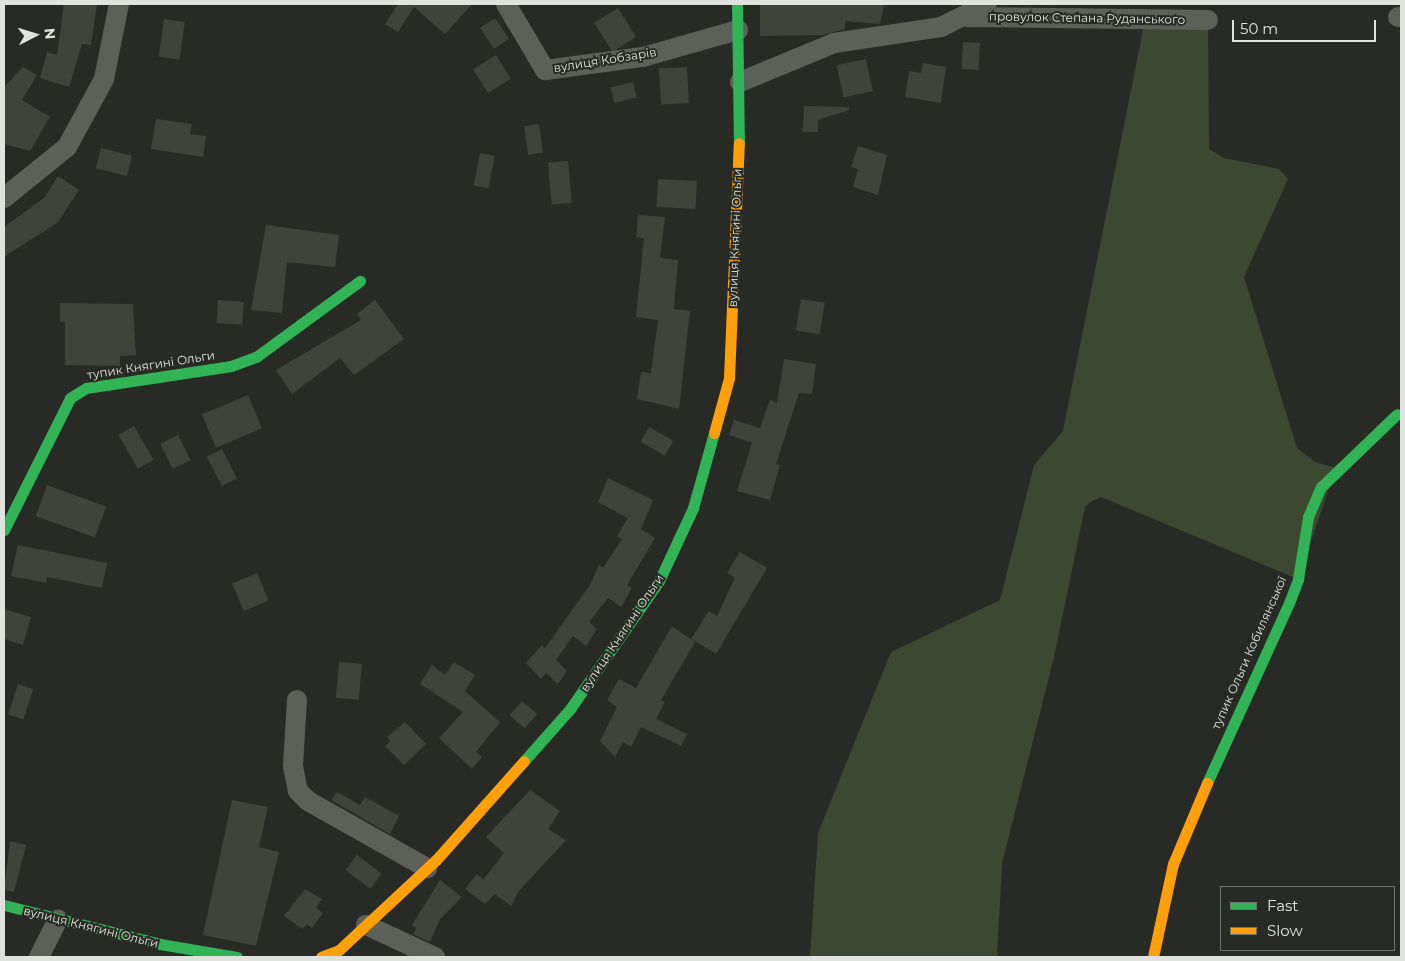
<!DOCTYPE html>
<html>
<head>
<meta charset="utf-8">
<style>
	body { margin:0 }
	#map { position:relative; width:1405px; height:961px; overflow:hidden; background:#282a26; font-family:Montserrat,sans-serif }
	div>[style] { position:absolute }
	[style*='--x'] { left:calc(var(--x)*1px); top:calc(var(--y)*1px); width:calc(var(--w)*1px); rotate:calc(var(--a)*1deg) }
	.green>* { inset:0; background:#3c4930 }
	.building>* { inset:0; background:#3e443b; transform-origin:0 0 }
	.street>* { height:20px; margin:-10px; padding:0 10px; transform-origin:10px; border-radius:10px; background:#5c6059 }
	.fast>* { height:11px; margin:-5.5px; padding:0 5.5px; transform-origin:5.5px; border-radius:5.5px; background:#30b455 }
	.slow>* { height:11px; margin:-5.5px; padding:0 5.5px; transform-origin:5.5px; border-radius:5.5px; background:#ff9f0a }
	span { translate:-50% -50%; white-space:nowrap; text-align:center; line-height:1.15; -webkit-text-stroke:4px #282b25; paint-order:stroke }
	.street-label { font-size:12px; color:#e0e2de }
	.frame { position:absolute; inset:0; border:5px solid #e0e2de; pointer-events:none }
	.legend { position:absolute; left:1220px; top:886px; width:175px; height:65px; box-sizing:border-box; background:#282b25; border:1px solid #72746f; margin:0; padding:6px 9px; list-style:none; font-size:15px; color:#e0e2de }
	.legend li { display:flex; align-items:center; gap:10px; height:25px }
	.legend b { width:25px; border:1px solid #72746f }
	.north { position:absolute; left:10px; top:10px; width:50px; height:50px; -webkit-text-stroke:4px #282b25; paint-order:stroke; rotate:85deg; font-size:14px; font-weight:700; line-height:20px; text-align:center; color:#e0e2de }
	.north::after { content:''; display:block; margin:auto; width:18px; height:22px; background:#e0e2de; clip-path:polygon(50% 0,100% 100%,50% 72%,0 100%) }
	.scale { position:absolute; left:1232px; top:20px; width:144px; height:22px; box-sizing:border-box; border:2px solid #e0e2de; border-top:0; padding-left:6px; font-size:15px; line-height:18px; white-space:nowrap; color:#e0e2de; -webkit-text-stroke:4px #282b25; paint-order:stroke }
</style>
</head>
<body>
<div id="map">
	<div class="green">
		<i style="clip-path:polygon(1145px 20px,1208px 20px,1209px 149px,1224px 158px,1279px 169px,1288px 179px,1244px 277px,1297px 448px,1315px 462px,1336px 468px,1298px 579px,1101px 497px,1092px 501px,1085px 507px,1054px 657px,1002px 864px,997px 957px,810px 957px,818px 833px,891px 652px,1000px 600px,1034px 465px,1063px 431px)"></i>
	</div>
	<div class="building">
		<i style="clip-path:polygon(64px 4px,97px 4px,91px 45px,82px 44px,69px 87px,40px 78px,47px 52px,57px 55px)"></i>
		<i style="clip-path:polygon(398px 4px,472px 4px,445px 34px,414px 7px,398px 32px,385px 24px)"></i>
		<i style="clip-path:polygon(760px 4px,884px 4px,880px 24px,845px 21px,845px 29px,823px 35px,760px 36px)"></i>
		<i style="left:618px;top:8px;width:34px;height:28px;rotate:58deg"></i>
		<i style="left:495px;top:18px;width:25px;height:18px;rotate:56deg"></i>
		<i style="left:164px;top:19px;width:21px;height:38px;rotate:8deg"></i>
		<i style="left:963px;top:42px;width:17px;height:27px;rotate:3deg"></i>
		<i style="left:496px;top:55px;width:28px;height:27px;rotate:58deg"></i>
		<i style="left:866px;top:59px;width:33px;height:30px;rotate:78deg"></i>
		<i style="clip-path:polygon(923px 63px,946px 67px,941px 103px,905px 97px,909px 71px,921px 73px)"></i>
		<i style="clip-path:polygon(23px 67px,37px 75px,22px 100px,50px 117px,30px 151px,4px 144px,4px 87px)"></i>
		<i style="left:687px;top:67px;width:36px;height:28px;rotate:87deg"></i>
		<i style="left:633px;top:82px;width:16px;height:23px;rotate:76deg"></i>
		<i style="clip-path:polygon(804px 106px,849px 107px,849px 110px,818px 120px,818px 132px,803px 132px)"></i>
		<i style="clip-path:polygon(156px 119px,192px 124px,190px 134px,206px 136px,203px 157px,151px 149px)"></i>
		<i style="left:539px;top:124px;width:29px;height:15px;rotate:82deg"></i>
		<i style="clip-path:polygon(858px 146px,887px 155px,878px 195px,853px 187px,858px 169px,851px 167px)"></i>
		<i style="left:101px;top:148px;width:32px;height:21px;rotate:14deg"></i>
		<i style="left:480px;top:153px;width:15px;height:33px;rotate:11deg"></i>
		<i style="left:568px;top:161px;width:42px;height:20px;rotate:85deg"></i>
		<i style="clip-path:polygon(58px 176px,79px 190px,58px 222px,4px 257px,4px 227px,45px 197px)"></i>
		<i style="left:658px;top:179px;width:39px;height:28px;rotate:3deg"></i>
		<i style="clip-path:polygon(638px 215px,665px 217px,660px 258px,678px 260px,674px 309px,690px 311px,679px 409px,637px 399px,641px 372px,651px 373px,658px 320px,636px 317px,644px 238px,636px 237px)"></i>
		<i style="clip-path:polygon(266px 225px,339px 235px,335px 267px,287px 262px,282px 313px,251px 310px)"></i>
		<i style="left:801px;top:299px;width:24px;height:32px;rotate:9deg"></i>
		<i style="left:218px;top:300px;width:26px;height:23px;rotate:4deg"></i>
		<i style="clip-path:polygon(375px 300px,404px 339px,354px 375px,340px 358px,292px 394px,276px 370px,361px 320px,357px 314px)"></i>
		<i style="clip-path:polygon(60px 303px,133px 304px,136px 355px,120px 356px,120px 366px,65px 365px,65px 322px,60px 322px)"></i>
		<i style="clip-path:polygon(784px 359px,816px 364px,812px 394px,799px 393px,776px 464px,780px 465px,770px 500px,737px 491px,752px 443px,729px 435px,734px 420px,760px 428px,770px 400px,777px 403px)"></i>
		<i style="left:248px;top:395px;width:36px;height:50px;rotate:67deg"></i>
		<i style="left:134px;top:426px;width:39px;height:18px;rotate:60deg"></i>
		<i style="left:649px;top:427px;width:28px;height:17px;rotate:30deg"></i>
		<i style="left:178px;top:435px;width:28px;height:20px;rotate:63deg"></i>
		<i style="left:222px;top:449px;width:33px;height:17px;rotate:63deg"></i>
		<i style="clip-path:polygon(608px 478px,653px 500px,641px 529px,655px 538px,627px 585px,632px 588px,621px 607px,608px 598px,589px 622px,597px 629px,586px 646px,573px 636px,556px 660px,567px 671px,558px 684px,546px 673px,541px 679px,526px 663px,542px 645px,545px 648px,590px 585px,599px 565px,603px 568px,622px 539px,617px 536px,628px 518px,598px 502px)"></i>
		<i style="left:47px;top:485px;width:63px;height:33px;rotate:20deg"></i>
		<i style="clip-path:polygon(18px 545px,107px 563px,102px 588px,47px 577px,46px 583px,11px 576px)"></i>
		<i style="clip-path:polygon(740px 552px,767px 568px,716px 654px,691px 639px,709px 611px,717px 616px,735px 578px,727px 573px)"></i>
		<i style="left:257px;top:573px;width:30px;height:27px;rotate:67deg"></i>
		<i style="clip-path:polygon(4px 609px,31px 617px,23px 645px,4px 639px)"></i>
		<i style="clip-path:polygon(672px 626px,695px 642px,661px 700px,665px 702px,656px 719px,687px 734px,681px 746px,641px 727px,631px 747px,623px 742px,615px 757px,600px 741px,617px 707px,607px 700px,619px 679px,636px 688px)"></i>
		<i style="left:339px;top:662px;width:23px;height:36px;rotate:5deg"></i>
		<i style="clip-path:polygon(454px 662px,475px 675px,465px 691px,500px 722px,476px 752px,482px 757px,472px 769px,439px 738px,463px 712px,420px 684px,432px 665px,445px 675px)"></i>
		<i style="left:18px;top:684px;width:16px;height:32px;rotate:18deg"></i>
		<i style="left:522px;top:701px;width:20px;height:19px;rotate:41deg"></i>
		<i style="clip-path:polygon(405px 722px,426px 744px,404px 765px,385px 746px,390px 741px,387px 737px)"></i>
		<i style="clip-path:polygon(530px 790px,560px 811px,548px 829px,566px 840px,518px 892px,511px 906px,495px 894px,485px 904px,465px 889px,477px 874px,483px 880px,504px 853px,486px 837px)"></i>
		<i style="clip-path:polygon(337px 792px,360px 805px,365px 797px,399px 816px,390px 834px,331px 800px)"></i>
		<i style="clip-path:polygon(232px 800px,268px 807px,259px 847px,279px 852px,256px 946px,203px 935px)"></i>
		<i style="clip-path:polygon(10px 841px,26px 845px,14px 892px,4px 890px)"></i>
		<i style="left:357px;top:855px;width:31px;height:19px;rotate:37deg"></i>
		<i style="clip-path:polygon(440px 880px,462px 897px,440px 919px,430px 942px,413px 934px,416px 928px,412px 925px)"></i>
		<i style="clip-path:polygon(305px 889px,322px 899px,316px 908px,323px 913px,312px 928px,307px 924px,303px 929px,284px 916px)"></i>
	</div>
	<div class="street">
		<i style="--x:506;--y:4;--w:77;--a:59.4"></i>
		<i style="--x:545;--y:70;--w:99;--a:-7.6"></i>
		<i style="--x:643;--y:57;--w:99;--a:-15.9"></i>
		<i style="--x:967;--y:17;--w:241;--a:0.7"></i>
		<i style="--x:1398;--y:17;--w:3;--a:0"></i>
		<i style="--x:740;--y:82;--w:102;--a:-22.5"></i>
		<i style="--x:834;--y:43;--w:108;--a:-8.5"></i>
		<i style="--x:941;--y:27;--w:51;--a:-26.6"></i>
		<i style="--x:4;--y:198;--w:81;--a:-39"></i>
		<i style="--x:67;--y:147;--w:77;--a:-61.4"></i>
		<i style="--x:104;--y:79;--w:76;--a:-78.7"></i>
		<i style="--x:297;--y:700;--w:66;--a:93.5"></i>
		<i style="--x:293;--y:766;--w:25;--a:79"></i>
		<i style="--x:298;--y:791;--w:14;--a:45"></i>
		<i style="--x:308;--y:801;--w:137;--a:29.4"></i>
		<i style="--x:366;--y:925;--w:76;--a:24.9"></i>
		<i style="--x:39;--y:957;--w:42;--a:-63.4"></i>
	</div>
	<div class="fast">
		<i style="--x:737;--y:4;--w:139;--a:89.2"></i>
		<i style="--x:4;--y:530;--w:148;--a:-63.4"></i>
		<i style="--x:70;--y:398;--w:19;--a:-32"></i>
		<i style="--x:86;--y:388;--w:147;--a:-8.6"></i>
		<i style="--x:231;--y:366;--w:27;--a:-20"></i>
		<i style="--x:256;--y:357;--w:129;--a:-36.2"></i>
		<i style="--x:524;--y:761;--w:69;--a:-48.5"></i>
		<i style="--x:570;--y:709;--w:156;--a:-55.2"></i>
		<i style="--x:659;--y:581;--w:81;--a:-65"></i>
		<i style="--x:693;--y:508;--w:78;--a:-74.4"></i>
		<i style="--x:1207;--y:783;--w:198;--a:-65.5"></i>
		<i style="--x:1289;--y:603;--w:26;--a:-69"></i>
		<i style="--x:1298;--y:579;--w:63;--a:-80.8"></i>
		<i style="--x:1308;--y:517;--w:33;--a:-67"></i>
		<i style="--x:1321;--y:487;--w:105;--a:-43.8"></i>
		<i style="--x:4;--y:905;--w:161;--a:14"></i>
		<i style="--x:160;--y:944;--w:78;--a:9.6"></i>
	</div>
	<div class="slow">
		<i style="--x:714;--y:433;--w:57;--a:-74.7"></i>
		<i style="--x:729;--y:378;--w:235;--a:-87.6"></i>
		<i style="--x:321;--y:957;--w:19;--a:-21"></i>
		<i style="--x:339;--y:950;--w:132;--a:-42.9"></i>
		<i style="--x:436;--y:860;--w:132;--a:-48.4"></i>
		<i style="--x:1153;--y:957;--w:95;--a:-77.9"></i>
		<i style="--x:1173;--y:864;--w:88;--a:-67.2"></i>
	</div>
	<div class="street-label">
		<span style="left:1087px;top:18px;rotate:1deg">провулок Степана Руданського</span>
		<span style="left:605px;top:60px;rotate:-9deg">вулиця Кобзарів</span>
		<span style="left:735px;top:238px;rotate:-88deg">вулиця Княгині Ольги</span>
		<span style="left:151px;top:365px;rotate:-9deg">тупик Княгині Ольги</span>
		<span style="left:622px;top:633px;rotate:-56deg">вулиця Княгині Ольги</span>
		<span style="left:1249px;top:653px;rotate:-66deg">тупик Ольги Кобилянської</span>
		<span style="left:91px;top:927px;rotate:14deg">вулиця Княгині Ольги</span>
	</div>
	<div class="frame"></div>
	<ul class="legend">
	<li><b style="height:6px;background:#30b455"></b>Fast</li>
	<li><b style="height:6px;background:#ff9f0a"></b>Slow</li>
	</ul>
	<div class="north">N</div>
	<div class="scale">50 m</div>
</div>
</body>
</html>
